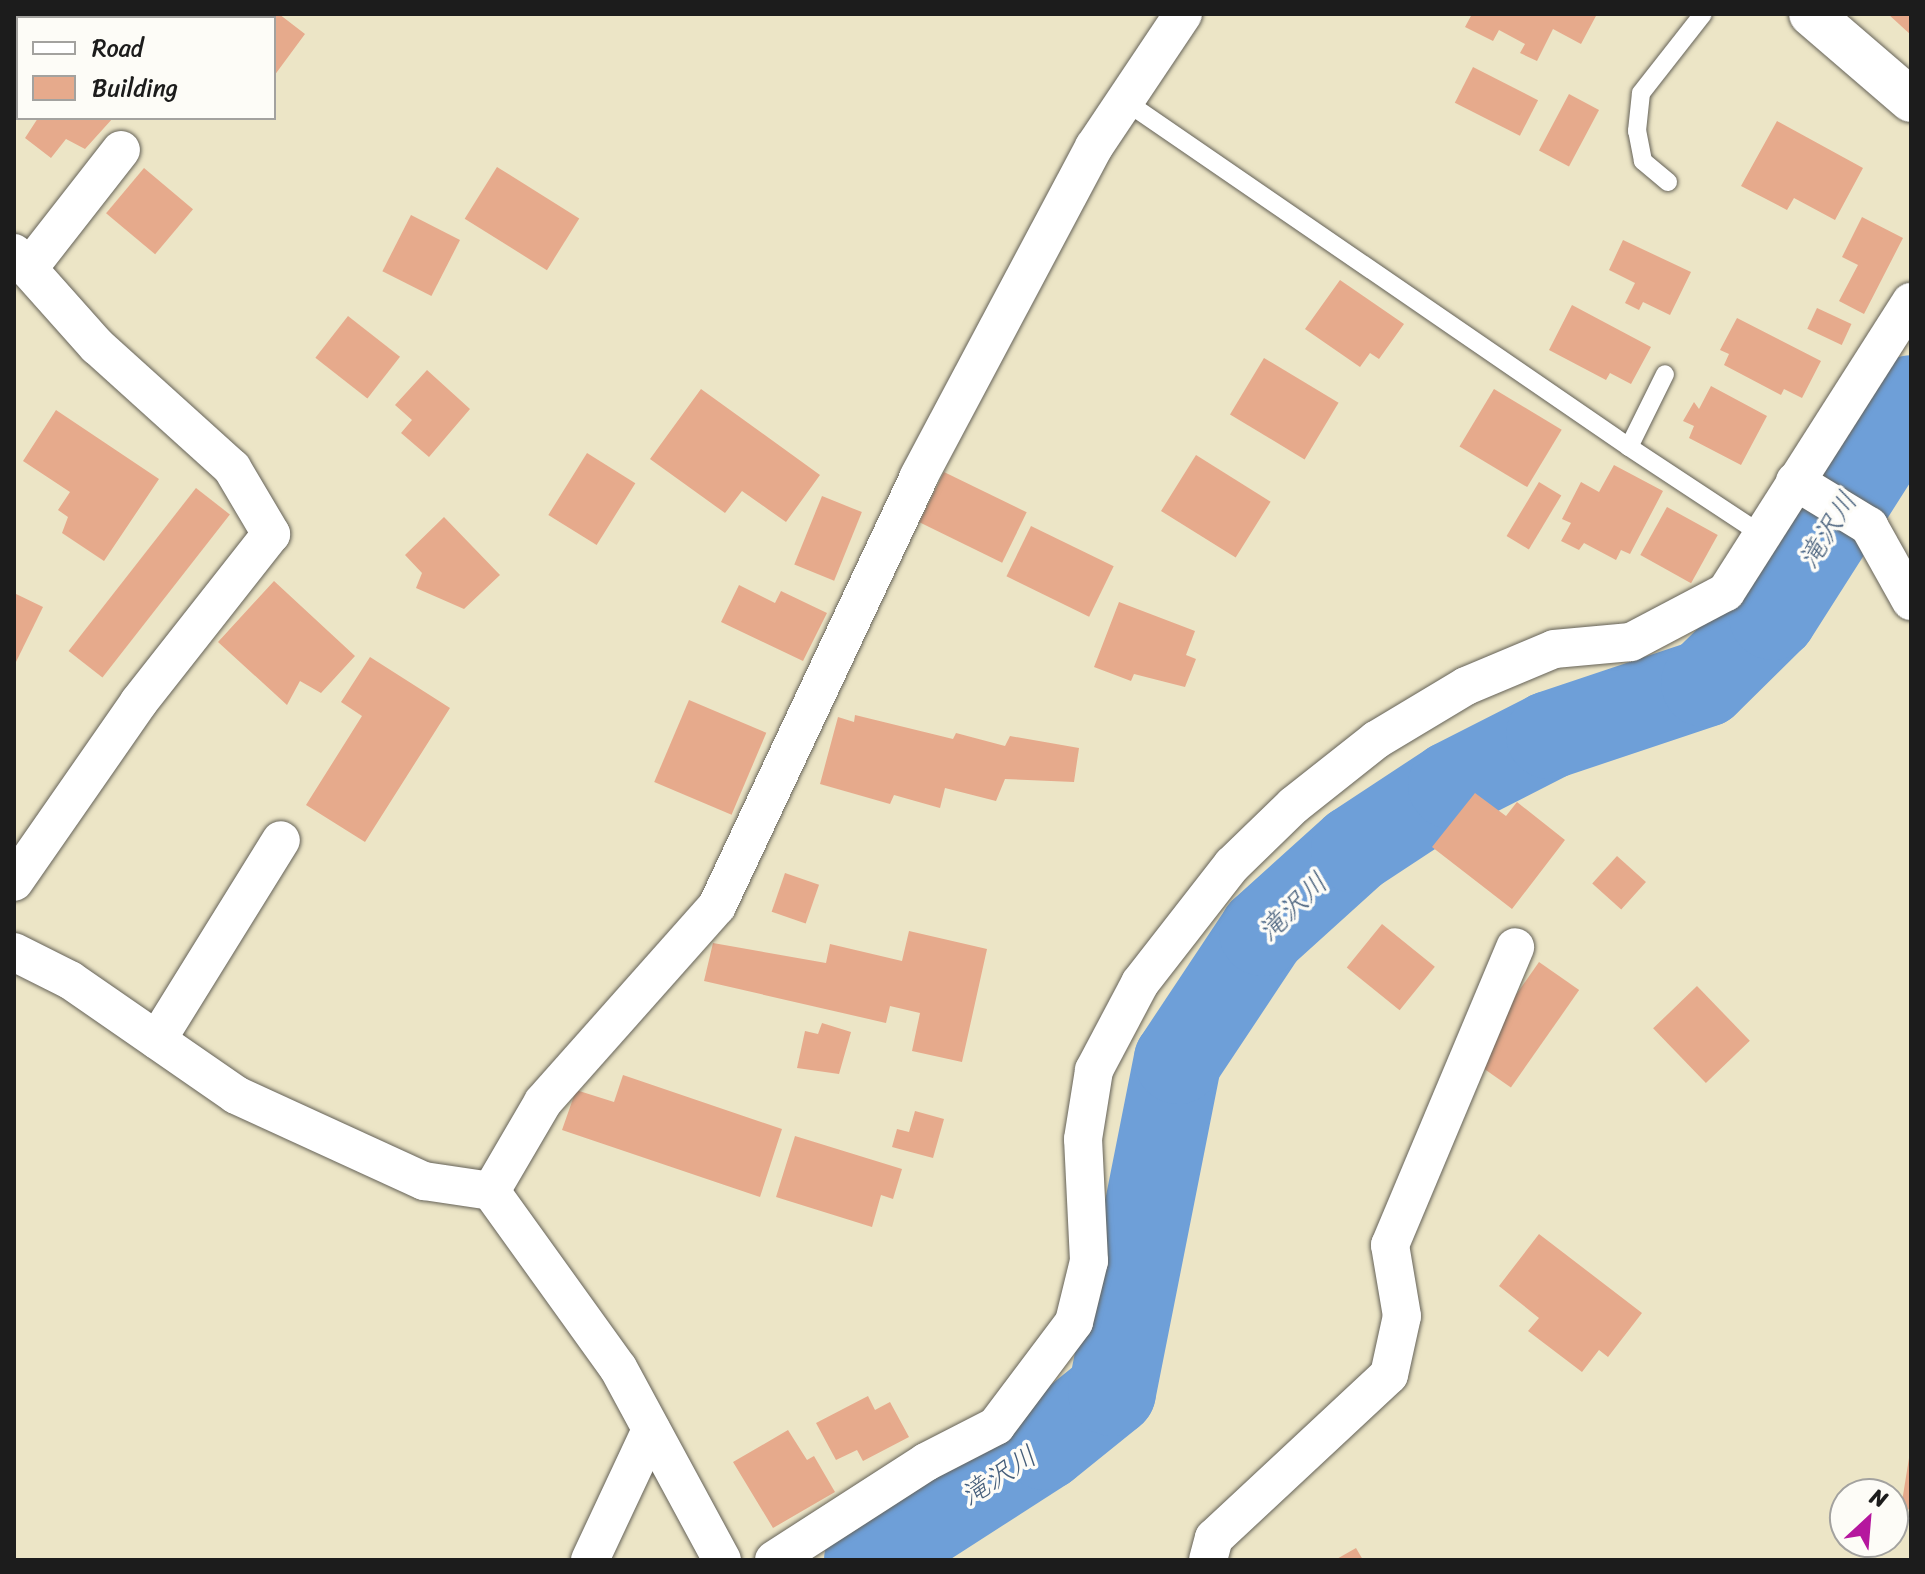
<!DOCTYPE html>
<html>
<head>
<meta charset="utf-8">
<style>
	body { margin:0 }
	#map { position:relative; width:1925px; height:1574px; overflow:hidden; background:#ece5c6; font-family:Sriracha,"Klee One",sans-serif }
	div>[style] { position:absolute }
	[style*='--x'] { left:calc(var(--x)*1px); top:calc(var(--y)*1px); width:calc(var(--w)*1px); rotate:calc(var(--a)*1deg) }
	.river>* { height:88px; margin:-44px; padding:0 44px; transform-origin:44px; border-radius:44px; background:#6e9fd8 }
	.building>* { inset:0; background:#e6aa8c; transform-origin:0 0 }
	.roads { filter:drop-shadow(0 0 2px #656258) drop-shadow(0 0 2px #656258) }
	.service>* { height:18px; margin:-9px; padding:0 9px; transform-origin:9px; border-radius:9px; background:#fff }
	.minor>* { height:38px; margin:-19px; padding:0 19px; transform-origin:19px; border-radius:19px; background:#fff }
	.secondary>* { height:44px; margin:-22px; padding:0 22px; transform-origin:22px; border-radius:22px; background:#fff }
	span { translate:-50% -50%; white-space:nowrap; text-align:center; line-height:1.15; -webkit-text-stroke:7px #fdfcf7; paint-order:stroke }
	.water-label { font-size:28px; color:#455e7a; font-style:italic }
	.frame { position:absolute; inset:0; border:16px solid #1c1c1c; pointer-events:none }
	.legend { position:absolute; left:16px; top:16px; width:260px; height:104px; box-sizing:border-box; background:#fdfcf7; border:2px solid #a3a29f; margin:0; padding:10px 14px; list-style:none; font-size:24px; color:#1c1c1c }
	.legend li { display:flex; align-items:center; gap:16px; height:40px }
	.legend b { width:40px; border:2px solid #a3a29f }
	.north { position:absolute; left:1829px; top:1478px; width:80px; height:80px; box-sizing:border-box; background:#fdfcf7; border:2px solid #a3a29f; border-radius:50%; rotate:26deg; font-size:22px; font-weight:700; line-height:32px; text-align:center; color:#1c1c1c }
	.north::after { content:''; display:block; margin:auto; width:28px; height:36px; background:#b5179e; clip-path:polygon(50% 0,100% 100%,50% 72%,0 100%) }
</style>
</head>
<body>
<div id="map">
	<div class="river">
		<i style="--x:868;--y:1560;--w:211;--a:-32.8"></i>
		<i style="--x:1045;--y:1446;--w:86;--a:-38.9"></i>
		<i style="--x:1112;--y:1392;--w:338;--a:-78.8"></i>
		<i style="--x:1178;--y:1060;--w:154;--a:-56.4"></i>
		<i style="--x:1263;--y:932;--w:124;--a:-42.1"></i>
		<i style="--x:1355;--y:849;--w:116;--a:-33.4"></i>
		<i style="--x:1452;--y:785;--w:110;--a:-27"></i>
		<i style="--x:1550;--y:735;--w:163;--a:-18.5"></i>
		<i style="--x:1705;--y:683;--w:95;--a:-44.6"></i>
		<i style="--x:1773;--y:616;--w:257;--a:-57.5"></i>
	</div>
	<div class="building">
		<i style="clip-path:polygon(25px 14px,30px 18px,18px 18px,18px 84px,14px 20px)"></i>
		<i style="clip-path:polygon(256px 14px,279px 14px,305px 34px,274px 76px,274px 18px,253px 18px)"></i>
		<i style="clip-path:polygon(1472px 14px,1597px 14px,1581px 44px,1553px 29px,1537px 61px,1520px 53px,1525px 44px,1499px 30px,1493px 41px,1465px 27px)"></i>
		<i style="clip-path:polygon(1888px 14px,1911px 14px,1911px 35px)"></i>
		<i style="left:1473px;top:67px;width:73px;height:40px;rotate:27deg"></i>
		<i style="left:1569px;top:94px;width:34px;height:64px;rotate:28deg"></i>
		<i style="clip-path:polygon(38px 118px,113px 118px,85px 149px,66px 139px,51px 158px,25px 138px)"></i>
		<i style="clip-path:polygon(1777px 121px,1863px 168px,1835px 220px,1794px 198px,1787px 210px,1741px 186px)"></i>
		<i style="left:497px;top:167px;width:97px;height:61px;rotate:32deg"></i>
		<i style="left:144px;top:168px;width:64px;height:59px;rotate:40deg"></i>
		<i style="left:411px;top:215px;width:55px;height:63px;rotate:27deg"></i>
		<i style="clip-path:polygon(1862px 217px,1903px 238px,1864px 314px,1839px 301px,1858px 265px,1842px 257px)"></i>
		<i style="clip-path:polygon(1623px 240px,1691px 272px,1670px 315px,1643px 302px,1639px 310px,1625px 303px,1635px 283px,1609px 270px)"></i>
		<i style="clip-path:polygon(1340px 280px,1404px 324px,1379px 359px,1370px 353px,1360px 367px,1305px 329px)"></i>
		<i style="clip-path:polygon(1572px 305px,1651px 347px,1631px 384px,1610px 373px,1606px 380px,1549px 350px)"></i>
		<i style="left:1817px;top:308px;width:38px;height:23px;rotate:25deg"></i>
		<i style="left:348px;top:316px;width:66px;height:53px;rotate:38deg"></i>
		<i style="clip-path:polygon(1737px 318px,1821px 361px,1802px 398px,1784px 389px,1781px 395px,1724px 365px,1729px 354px,1720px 350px)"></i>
		<i style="left:1264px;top:358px;width:87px;height:66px;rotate:31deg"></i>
		<i style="clip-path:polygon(427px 370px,470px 409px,429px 457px,401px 433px,412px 420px,395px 405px)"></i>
		<i style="clip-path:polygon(1711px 386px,1767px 416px,1741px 465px,1689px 438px,1694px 426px,1683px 421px,1694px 402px,1699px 409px)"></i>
		<i style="clip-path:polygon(701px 389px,820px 475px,786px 522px,742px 491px,725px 513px,650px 459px)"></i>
		<i style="left:1494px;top:389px;width:79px;height:67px;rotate:31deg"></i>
		<i style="clip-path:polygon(56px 410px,159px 479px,104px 561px,62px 533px,68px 517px,58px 510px,70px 492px,23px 461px)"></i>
		<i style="left:587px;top:453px;width:57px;height:73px;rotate:32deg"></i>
		<i style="left:1196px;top:455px;width:88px;height:66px;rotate:32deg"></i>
		<i style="clip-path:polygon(1614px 465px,1663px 491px,1630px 554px,1621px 550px,1616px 560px,1584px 543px,1579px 550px,1561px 541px,1571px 523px,1562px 519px,1581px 482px,1599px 492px)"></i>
		<i style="left:944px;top:472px;width:92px;height:56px;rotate:26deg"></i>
		<i style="left:1539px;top:482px;width:26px;height:63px;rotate:31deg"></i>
		<i style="left:196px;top:488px;width:43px;height:207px;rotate:38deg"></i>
		<i style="left:822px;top:496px;width:43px;height:74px;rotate:22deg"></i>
		<i style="left:1667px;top:507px;width:58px;height:55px;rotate:29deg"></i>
		<i style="clip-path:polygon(444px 517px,500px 575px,464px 609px,416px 588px,422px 573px,405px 555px)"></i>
		<i style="left:1031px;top:526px;width:92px;height:56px;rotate:26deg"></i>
		<i style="clip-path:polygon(274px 581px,355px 656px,321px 693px,300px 681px,287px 705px,218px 642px)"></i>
		<i style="clip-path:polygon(739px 585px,775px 603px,781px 591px,827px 613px,803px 661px,721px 622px)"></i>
		<i style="clip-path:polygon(14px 593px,43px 607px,14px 666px)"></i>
		<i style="clip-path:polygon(1119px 602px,1195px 631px,1186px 655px,1196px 659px,1185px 687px,1134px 674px,1131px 681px,1094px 667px)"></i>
		<i style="clip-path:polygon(370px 657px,450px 708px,365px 842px,306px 805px,362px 716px,341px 702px)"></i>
		<i style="left:689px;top:700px;width:84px;height:89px;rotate:23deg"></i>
		<i style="clip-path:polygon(855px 715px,953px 739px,956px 733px,1005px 746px,1010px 736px,1079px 748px,1074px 782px,1005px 779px,996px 801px,945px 788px,940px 808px,894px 795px,890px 804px,820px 784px,838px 717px,854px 722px)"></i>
		<i style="clip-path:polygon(1475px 793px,1506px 816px,1517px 802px,1565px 840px,1512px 909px,1432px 847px)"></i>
		<i style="left:1617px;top:856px;width:39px;height:37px;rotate:42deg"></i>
		<i style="left:785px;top:873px;width:36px;height:41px;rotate:19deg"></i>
		<i style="left:1382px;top:924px;width:68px;height:56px;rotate:39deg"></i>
		<i style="clip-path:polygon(909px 931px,987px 949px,962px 1062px,912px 1051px,920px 1013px,890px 1006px,886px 1023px,704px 981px,713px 943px,826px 963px,830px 944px,902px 961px)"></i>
		<i style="left:1539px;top:962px;width:49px;height:119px;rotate:35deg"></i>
		<i style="left:1697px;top:986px;width:76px;height:61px;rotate:46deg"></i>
		<i style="clip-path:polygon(822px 1023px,851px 1032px,839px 1074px,797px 1068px,805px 1031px,818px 1034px)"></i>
		<i style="clip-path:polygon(623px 1075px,782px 1129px,760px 1197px,562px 1130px,576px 1090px,614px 1102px)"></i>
		<i style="clip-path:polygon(915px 1111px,944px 1119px,933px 1158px,892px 1147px,897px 1129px,909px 1132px)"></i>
		<i style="clip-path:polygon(795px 1136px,902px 1169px,893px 1199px,881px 1195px,872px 1227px,776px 1197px)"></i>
		<i style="clip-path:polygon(1539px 1234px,1642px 1313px,1608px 1357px,1599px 1350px,1582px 1372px,1528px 1331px,1539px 1318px,1499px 1286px)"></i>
		<i style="clip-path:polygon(868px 1396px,875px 1410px,890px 1402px,909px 1437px,863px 1461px,857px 1450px,836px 1460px,816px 1423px)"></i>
		<i style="clip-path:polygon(788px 1430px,807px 1460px,814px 1456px,835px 1492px,773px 1528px,733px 1462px)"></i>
		<i style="clip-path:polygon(1909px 1458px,1911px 1458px,1911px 1510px,1901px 1508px)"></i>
		<i style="clip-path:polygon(1356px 1548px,1363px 1560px,1335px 1560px)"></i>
	</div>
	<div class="roads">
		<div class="service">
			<i style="--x:1125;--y:101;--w:611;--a:34.47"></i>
			<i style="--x:1629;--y:447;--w:81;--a:-63.7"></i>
			<i style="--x:1668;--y:182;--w:33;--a:-140"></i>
			<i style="--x:1643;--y:161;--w:31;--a:-101"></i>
			<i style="--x:1637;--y:131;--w:38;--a:-84"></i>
			<i style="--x:1641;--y:93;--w:100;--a:-51.9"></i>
			<i style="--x:1629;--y:447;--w:158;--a:33.4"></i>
		</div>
		<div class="minor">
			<i style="--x:14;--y:253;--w:125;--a:48.3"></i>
			<i style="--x:97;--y:346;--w:182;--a:42.1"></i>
			<i style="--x:232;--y:468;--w:77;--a:59.4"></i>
			<i style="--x:271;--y:534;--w:214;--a:128.2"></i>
			<i style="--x:139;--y:702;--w:219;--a:124.8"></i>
			<i style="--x:28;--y:269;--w:151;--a:-52"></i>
			<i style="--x:1795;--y:481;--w:87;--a:31.3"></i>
			<i style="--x:1869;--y:526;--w:86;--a:60.8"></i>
			<i style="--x:14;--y:952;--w:63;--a:26.6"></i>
			<i style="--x:70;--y:980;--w:202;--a:34.7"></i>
			<i style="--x:236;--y:1095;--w:207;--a:24.6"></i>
			<i style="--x:424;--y:1181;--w:68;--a:8.5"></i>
			<i style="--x:157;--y:1040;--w:235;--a:-58.2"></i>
			<i style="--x:590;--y:1560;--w:144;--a:-64.9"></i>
			<i style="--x:722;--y:1560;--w:218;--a:-118.4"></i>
			<i style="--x:618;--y:1368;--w:218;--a:-125.7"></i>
			<i style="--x:491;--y:1191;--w:103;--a:-59.7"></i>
			<i style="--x:543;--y:1102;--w:262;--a:-48.4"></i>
			<i style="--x:717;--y:906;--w:475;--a:-64.8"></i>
			<i style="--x:919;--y:476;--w:373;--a:-62"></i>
			<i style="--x:1094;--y:147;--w:160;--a:-56.2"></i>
			<i style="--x:774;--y:1560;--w:181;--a:-32.8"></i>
			<i style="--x:926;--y:1462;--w:79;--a:-27.2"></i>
			<i style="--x:996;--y:1426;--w:130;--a:-53.1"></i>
			<i style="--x:1074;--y:1322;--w:63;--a:-76.2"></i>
			<i style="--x:1089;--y:1261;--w:122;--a:-92.8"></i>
			<i style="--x:1083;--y:1139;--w:70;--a:-80.9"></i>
			<i style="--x:1094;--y:1070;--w:98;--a:-62.1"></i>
			<i style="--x:1140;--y:983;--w:150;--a:-52.1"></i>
			<i style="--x:1232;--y:865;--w:86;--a:-44.1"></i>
			<i style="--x:1294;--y:805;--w:105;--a:-38.4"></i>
			<i style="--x:1376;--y:740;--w:105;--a:-31"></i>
			<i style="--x:1466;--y:686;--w:95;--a:-22.8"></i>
			<i style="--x:1554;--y:649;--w:77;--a:-5.2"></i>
			<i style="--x:1631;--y:642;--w:107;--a:-27.8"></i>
			<i style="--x:1726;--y:592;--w:344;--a:-57.5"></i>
			<i style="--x:1208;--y:1560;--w:23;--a:-75"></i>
			<i style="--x:1214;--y:1538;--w:239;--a:-43"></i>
			<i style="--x:1389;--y:1375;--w:60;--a:-77.6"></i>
			<i style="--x:1402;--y:1316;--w:72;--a:-99.6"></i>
			<i style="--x:1390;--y:1245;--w:323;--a:-67.2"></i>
		</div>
		<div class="secondary">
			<i style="--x:1811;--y:14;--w:132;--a:40.7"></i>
		</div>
	</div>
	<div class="water-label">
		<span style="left:1828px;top:530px;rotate:-58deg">滝沢川</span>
		<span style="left:1293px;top:907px;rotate:-44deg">滝沢川</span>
		<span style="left:999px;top:1476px;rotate:-33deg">滝沢川</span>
	</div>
	<div class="frame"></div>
	<ul class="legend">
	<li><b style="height:10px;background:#fff"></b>Road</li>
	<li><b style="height:22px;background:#e6aa8c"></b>Building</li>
	</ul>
	<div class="north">N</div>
</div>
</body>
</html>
